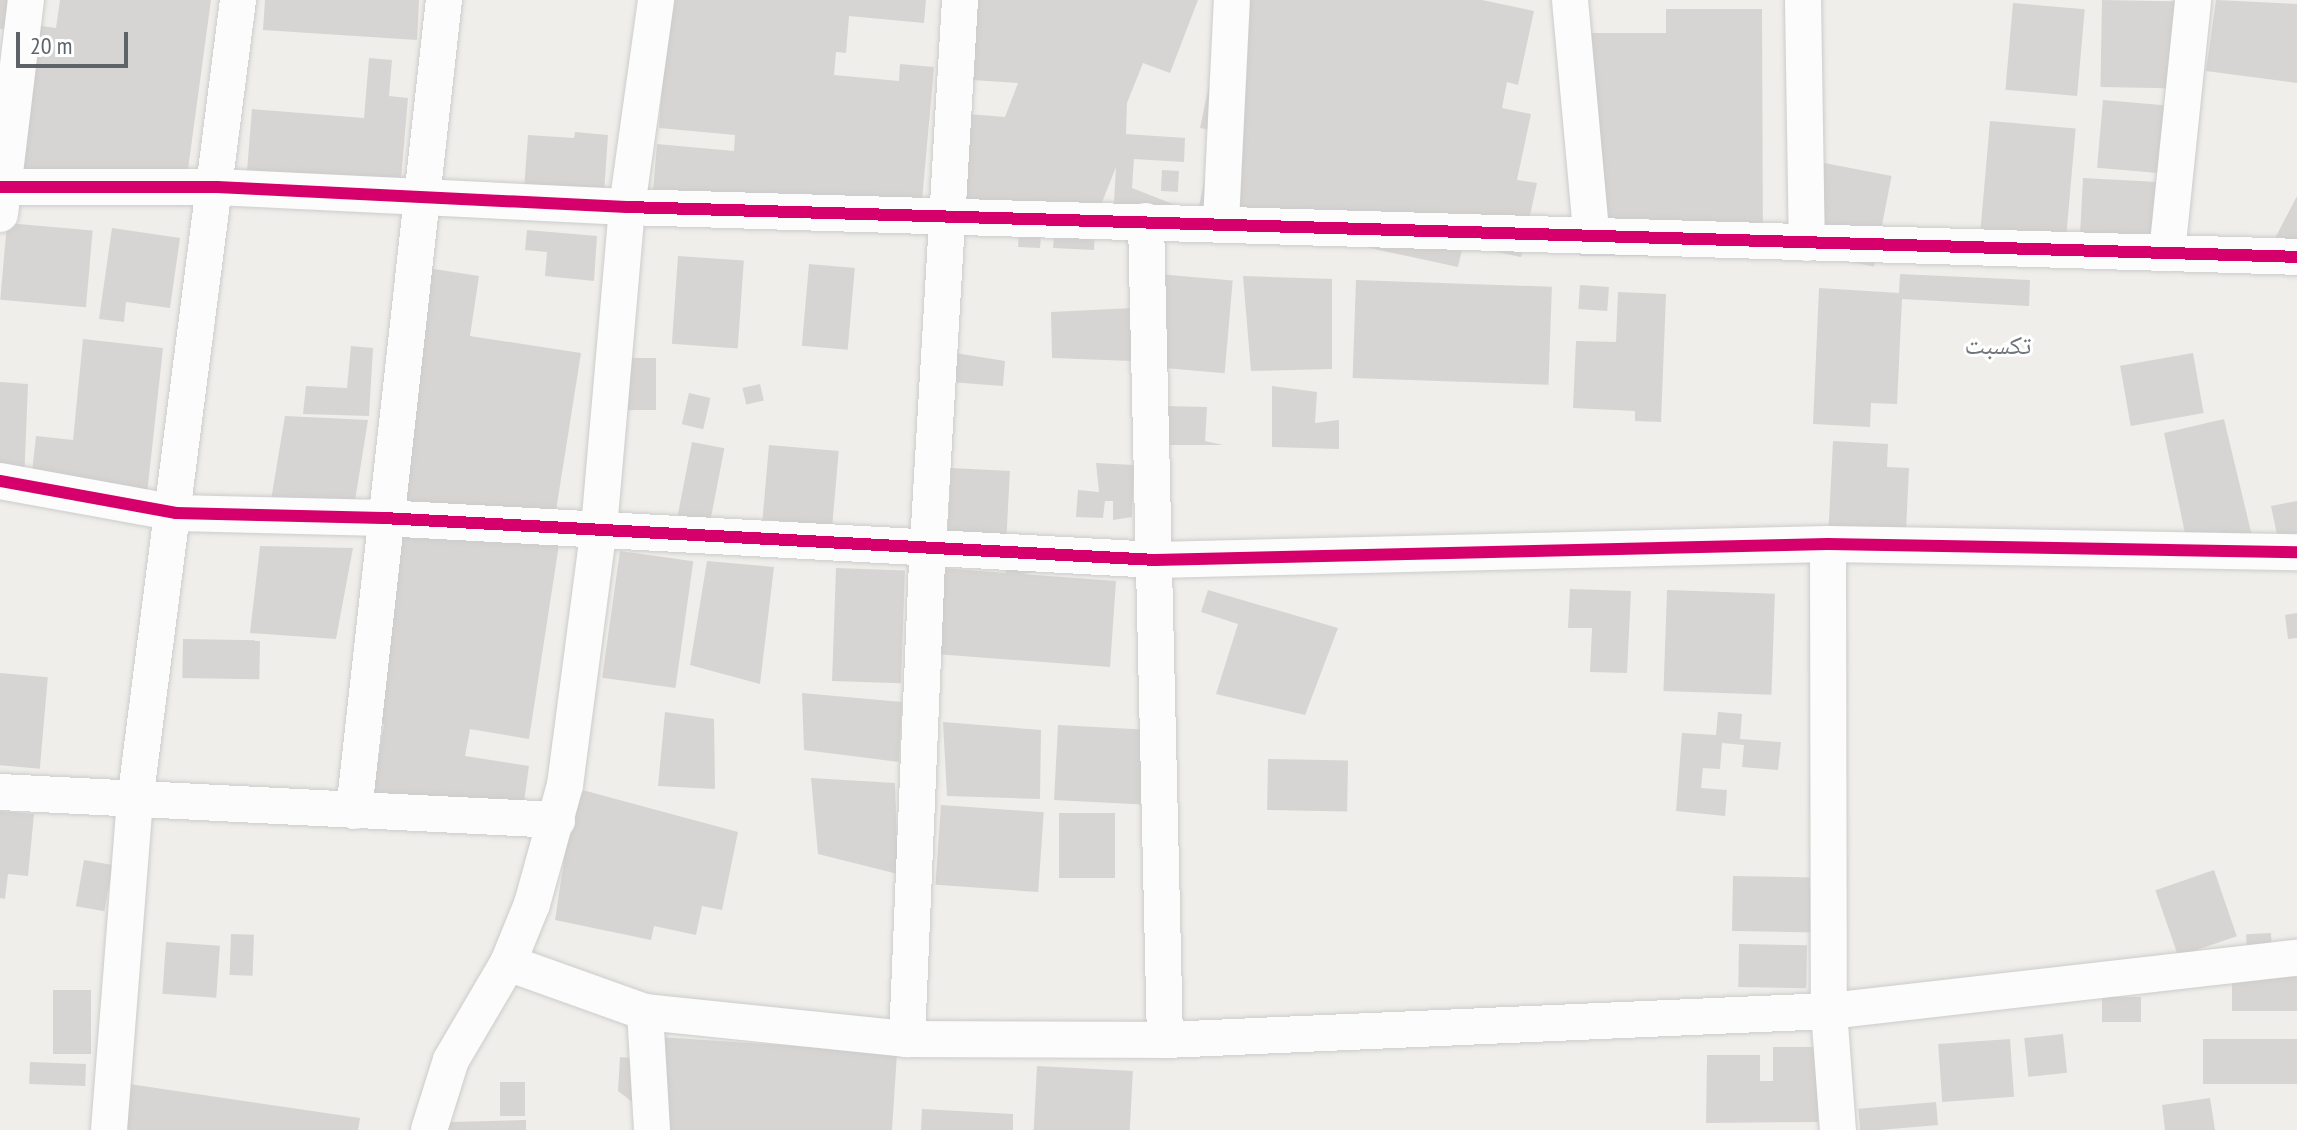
<!DOCTYPE html>
<html>
<head>
<meta charset="utf-8">
<style>
	body { margin:0 }
	#map { position:relative; width:2297px; height:1130px; overflow:hidden; background:#efeeea; font-family:"PT Sans Narrow","Noto Naskh Arabic",sans-serif }
	div>[style] { position:absolute }
	[style*='--x'] { left:calc(var(--x)*1px); top:calc(var(--y)*1px); width:calc(var(--w)*1px); rotate:calc(var(--a)*1deg) }
	.building>* { inset:0; background:#d7d5d3; transform-origin:0 0 }
	.roads { filter:drop-shadow(0 0 2px #ccc) drop-shadow(0 0 2px #ccc) }
	.street>* { height:36px; margin:-18px; padding:0 18px; transform-origin:18px; border-radius:18px; background:#fdfcfc }
	.cycleway>* { height:12px; margin:-6px; padding:0 6px; transform-origin:6px; border-radius:6px; background:#d6006c }
	span { translate:-50% -50%; white-space:nowrap; text-align:center; line-height:1.15; -webkit-text-stroke:6px #fff; paint-order:stroke }
	.neighbourhood-label { font-size:26px; color:#6f757b }
	.scale { position:absolute; left:16px; top:32px; width:112px; height:36px; box-sizing:border-box; border:4px solid #5e6369; border-top:0; padding-left:10px; font-size:24px; line-height:28px; white-space:nowrap; color:#5e6369; -webkit-text-stroke:6px #fff; paint-order:stroke }
</style>
</head>
<body>
<div id="map">
	<div class="building">
		<i style="clip-path:polygon(0 0,9px 0,6px 29px,0 29px)"></i>
		<i style="clip-path:polygon(60px 0,211px 0,183px 206px,131px 199px,10px 196px,26px 24px,56px 28px)"></i>
		<i style="clip-path:polygon(265px 0,419px 0,417px 40px,263px 30px)"></i>
		<i style="clip-path:polygon(668px 0,926px 0,924px 23px,849px 16px,846px 53px,836px 52px,834px 75px,899px 81px,900px 64px,934px 67px,919px 234px,651px 215px,657px 144px,734px 151px,735px 135px,659px 128px)"></i>
		<i style="clip-path:polygon(951px 0,1198px 0,1170px 73px,1143px 63px,1127px 103px,1126px 134px,1185px 138px,1184px 162px,1134px 159px,1132px 188px,1188px 210px,1112px 236px,1116px 167px,1095px 220px,1094px 250px,1053px 248px,1055px 225px,1042px 224px,1040px 248px,1018px 247px,1019px 232px,958px 225px,968px 114px,1005px 117px,1018px 83px,956px 79px)"></i>
		<i style="clip-path:polygon(1227px 0,1482px 0,1534px 11px,1518px 85px,1507px 82px,1502px 108px,1531px 114px,1517px 180px,1537px 183px,1521px 257px,1463px 245px,1458px 267px,1198px 211px,1215px 131px,1200px 128px)"></i>
		<i style="left:2102px;top:0;width:80px;height:87px;rotate:1deg"></i>
		<i style="clip-path:polygon(2216px 0,2297px 4px,2297px 83px,2206px 71px)"></i>
		<i style="left:2013px;top:3px;width:72px;height:87px;rotate:5deg"></i>
		<i style="clip-path:polygon(1666px 9px,1762px 9px,1763px 256px,1580px 256px,1581px 33px,1666px 33px)"></i>
		<i style="clip-path:polygon(369px 58px,392px 60px,389px 96px,408px 98px,398px 213px,245px 196px,252px 109px,364px 118px)"></i>
		<i style="left:2103px;top:100px;width:67px;height:68px;rotate:5deg"></i>
		<i style="left:1990px;top:121px;width:86px;height:109px;rotate:5deg"></i>
		<i style="clip-path:polygon(575px 132px,608px 135px,603px 208px,523px 203px,528px 135px,574px 138px)"></i>
		<i style="left:1814px;top:161px;width:79px;height:92px;rotate:11deg"></i>
		<i style="left:1162px;top:170px;width:17px;height:21px;rotate:3deg"></i>
		<i style="left:2083px;top:178px;width:75px;height:63px;rotate:3deg"></i>
		<i style="clip-path:polygon(2297px 196px,2297px 260px,2271px 246px)"></i>
		<i style="left:7px;top:223px;width:86px;height:77px;rotate:5deg"></i>
		<i style="clip-path:polygon(112px 228px,180px 238px,170px 308px,126px 302px,124px 322px,99px 319px)"></i>
		<i style="clip-path:polygon(527px 230px,597px 236px,594px 281px,545px 276px,547px 252px,525px 250px)"></i>
		<i style="left:678px;top:256px;width:66px;height:88px;rotate:4deg"></i>
		<i style="left:809px;top:264px;width:46px;height:82px;rotate:5deg"></i>
		<i style="clip-path:polygon(421px 267px,479px 276px,470px 336px,581px 353px,552px 536px,560px 538px,529px 739px,470px 729px,465px 756px,529px 766px,522px 816px,373px 793px,384px 724px,371px 722px)"></i>
		<i style="left:1158px;top:274px;width:75px;height:93px;rotate:5deg"></i>
		<i style="clip-path:polygon(1900px 274px,2030px 280px,2029px 306px,1902px 299px,1897px 404px,1871px 403px,1870px 427px,1813px 424px,1819px 288px,1899px 293px)"></i>
		<i style="clip-path:polygon(1243px 276px,1332px 279px,1332px 369px,1251px 371px)"></i>
		<i style="left:1356px;top:280px;width:196px;height:98px;rotate:2deg"></i>
		<i style="left:1580px;top:285px;width:29px;height:24px;rotate:4deg"></i>
		<i style="clip-path:polygon(1618px 292px,1666px 294px,1661px 422px,1635px 421px,1635px 411px,1573px 408px,1576px 341px,1616px 342px)"></i>
		<i style="clip-path:polygon(1133px 308px,1132px 361px,1052px 358px,1051px 312px)"></i>
		<i style="clip-path:polygon(83px 339px,163px 348px,147px 494px,31px 481px,36px 436px,73px 440px)"></i>
		<i style="clip-path:polygon(351px 346px,373px 348px,369px 416px,303px 414px,306px 386px,347px 388px)"></i>
		<i style="clip-path:polygon(949px 352px,1005px 361px,1003px 386px,949px 382px)"></i>
		<i style="left:2193px;top:353px;width:61px;height:74px;rotate:80deg"></i>
		<i style="left:623px;top:358px;width:33px;height:52px"></i>
		<i style="clip-path:polygon(0 382px,28px 384px,24px 482px,0 481px)"></i>
		<i style="left:760px;top:384px;width:17px;height:18px;rotate:77deg"></i>
		<i style="clip-path:polygon(1272px 386px,1317px 392px,1315px 423px,1339px 420px,1339px 449px,1272px 447px)"></i>
		<i style="left:689px;top:393px;width:22px;height:32px;rotate:13deg"></i>
		<i style="clip-path:polygon(1165px 406px,1207px 407px,1205px 441px,1223px 445px,1167px 445px)"></i>
		<i style="clip-path:polygon(285px 416px,368px 420px,354px 507px,271px 500px)"></i>
		<i style="clip-path:polygon(2224px 419px,2252px 536px,2186px 538px,2164px 433px)"></i>
		<i style="clip-path:polygon(1833px 441px,1888px 444px,1887px 467px,1909px 468px,1905px 552px,1828px 540px)"></i>
		<i style="left:692px;top:442px;width:33px;height:76px;rotate:11deg"></i>
		<i style="left:769px;top:445px;width:70px;height:75px;rotate:5deg"></i>
		<i style="clip-path:polygon(1096px 463px,1134px 465px,1132px 517px,1113px 520px,1113px 501px,1105px 501px,1103px 518px,1076px 517px,1078px 490px,1099px 492px)"></i>
		<i style="left:951px;top:468px;width:59px;height:64px;rotate:3deg"></i>
		<i style="clip-path:polygon(2297px 501px,2297px 546px,2280px 549px,2271px 506px)"></i>
		<i style="clip-path:polygon(260px 546px,353px 548px,336px 639px,250px 633px)"></i>
		<i style="clip-path:polygon(1033px 550px,1036px 572px,1022px 574px,1116px 581px,1110px 667px,922px 653px,929px 567px,1006px 573px,1003px 555px)"></i>
		<i style="left:620px;top:551px;width:74px;height:128px;rotate:8deg"></i>
		<i style="clip-path:polygon(707px 561px,774px 567px,760px 684px,690px 665px)"></i>
		<i style="left:836px;top:568px;width:69px;height:113px;rotate:2deg"></i>
		<i style="clip-path:polygon(1570px 589px,1631px 591px,1627px 673px,1590px 672px,1592px 628px,1568px 628px)"></i>
		<i style="clip-path:polygon(1208px 590px,1338px 628px,1305px 715px,1216px 694px,1238px 624px,1201px 612px)"></i>
		<i style="left:1667px;top:590px;width:108px;height:101px;rotate:2deg"></i>
		<i style="clip-path:polygon(2297px 613px,2297px 638px,2288px 639px,2285px 615px)"></i>
		<i style="left:183px;top:639px;width:77px;height:39px;rotate:1deg"></i>
		<i style="left:0;top:673px;width:48px;height:92px;rotate:5deg"></i>
		<i style="clip-path:polygon(802px 693px,902px 702px,899px 762px,804px 750px)"></i>
		<i style="clip-path:polygon(665px 712px,714px 719px,715px 789px,658px 786px)"></i>
		<i style="clip-path:polygon(1718px 712px,1742px 714px,1740px 739px,1781px 742px,1778px 770px,1742px 767px,1744px 745px,1722px 743px,1720px 769px,1703px 768px,1701px 788px,1727px 790px,1725px 816px,1676px 811px,1682px 733px,1716px 735px)"></i>
		<i style="clip-path:polygon(943px 722px,1041px 730px,1040px 799px,947px 796px)"></i>
		<i style="left:1058px;top:725px;width:89px;height:75px;rotate:3deg"></i>
		<i style="left:1268px;top:759px;width:80px;height:51px;rotate:1deg"></i>
		<i style="clip-path:polygon(811px 778px,895px 783px,898px 874px,818px 854px)"></i>
		<i style="clip-path:polygon(575px 788px,738px 832px,722px 910px,702px 906px,696px 935px,654px 926px,651px 940px,555px 920px)"></i>
		<i style="left:941px;top:805px;width:103px;height:80px;rotate:4deg"></i>
		<i style="clip-path:polygon(0 811px,34px 814px,28px 876px,8px 874px,5px 899px,0 898px)"></i>
		<i style="left:1059px;top:813px;width:56px;height:65px"></i>
		<i style="left:84px;top:860px;width:29px;height:47px;rotate:10deg"></i>
		<i style="left:2214px;top:870px;width:70px;height:62px;rotate:71deg"></i>
		<i style="left:1733px;top:876px;width:81px;height:55px;rotate:1deg"></i>
		<i style="left:2271px;top:933px;width:17px;height:25px;rotate:87deg"></i>
		<i style="left:231px;top:934px;width:23px;height:41px;rotate:2deg"></i>
		<i style="left:166px;top:942px;width:54px;height:52px;rotate:4deg"></i>
		<i style="left:1739px;top:944px;width:68px;height:43px;rotate:1deg"></i>
		<i style="left:2297px;top:977px;width:34px;height:65px;rotate:90deg"></i>
		<i style="left:53px;top:990px;width:38px;height:64px"></i>
		<i style="left:2141px;top:997px;width:25px;height:39px;rotate:90deg"></i>
		<i style="left:2063px;top:1034px;width:39px;height:39px;rotate:84deg"></i>
		<i style="clip-path:polygon(631px 1035px,897px 1053px,892px 1130px,637px 1130px,640px 1108px,618px 1091px,620px 1057px,630px 1058px)"></i>
		<i style="left:2010px;top:1039px;width:58px;height:72px;rotate:86deg"></i>
		<i style="left:2297px;top:1039px;width:45px;height:94px;rotate:90deg"></i>
		<i style="clip-path:polygon(1773px 1047px,1819px 1047px,1818px 1122px,1706px 1123px,1707px 1055px,1760px 1055px,1760px 1081px,1773px 1081px)"></i>
		<i style="left:30px;top:1062px;width:56px;height:22px;rotate:2deg"></i>
		<i style="left:1037px;top:1066px;width:96px;height:64px;rotate:3deg"></i>
		<i style="left:500px;top:1082px;width:25px;height:34px"></i>
		<i style="clip-path:polygon(129px 1084px,360px 1118px,358px 1130px,122px 1130px)"></i>
		<i style="clip-path:polygon(2210px 1098px,2215px 1130px,2165px 1130px,2162px 1105px)"></i>
		<i style="left:1936px;top:1102px;width:23px;height:78px;rotate:85deg"></i>
		<i style="clip-path:polygon(922px 1109px,1013px 1114px,1013px 1130px,921px 1130px)"></i>
		<i style="clip-path:polygon(526px 1120px,526px 1130px,414px 1130px,414px 1123px)"></i>
	</div>
	<div class="roads">
		<div class="street">
			<i style="--x:1570;--y:0;--w:233;--a:84.8"></i>
			<i style="--x:1803;--y:0;--w:243;--a:89.1"></i>
			<i style="--x:0;--y:187;--w:217;--a:0"></i>
			<i style="--x:217;--y:187;--w:410;--a:2.8"></i>
			<i style="--x:627;--y:207;--w:1671;--a:1.71"></i>
			<i style="--x:0;--y:214;--w:216;--a:-83.1"></i>
			<i style="--x:1221;--y:222;--w:222;--a:-87.2"></i>
			<i style="--x:2167;--y:253;--w:254;--a:-84.1"></i>
			<i style="--x:0;--y:481;--w:179;--a:10.3"></i>
			<i style="--x:176;--y:513;--w:207;--a:1.4"></i>
			<i style="--x:383;--y:518;--w:773;--a:3.11"></i>
			<i style="--x:1155;--y:560;--w:673;--a:-1.36"></i>
			<i style="--x:1828;--y:544;--w:469;--a:1"></i>
			<i style="--x:1828;--y:544;--w:467;--a:89.9"></i>
			<i style="--x:1829;--y:1011;--w:471;--a:-6.5"></i>
			<i style="--x:0;--y:792;--w:558;--a:2.88"></i>
			<i style="--x:354;--y:811;--w:816;--a:-83.67"></i>
			<i style="--x:508;--y:963;--w:145;--a:19.7"></i>
			<i style="--x:645;--y:1012;--w:263;--a:5.9"></i>
			<i style="--x:907;--y:1039;--w:495;--a:-87.6"></i>
			<i style="--x:928;--y:544;--w:545;--a:-86.63"></i>
			<i style="--x:645;--y:1012;--w:118;--a:86.6"></i>
			<i style="--x:907;--y:1039;--w:258;--a:0.2"></i>
			<i style="--x:1165;--y:1040;--w:819;--a:-91.33"></i>
			<i style="--x:1165;--y:1040;--w:665;--a:-2.5"></i>
			<i style="--x:1829;--y:1011;--w:119;--a:85.7"></i>
			<i style="--x:109;--y:1130;--w:330;--a:-85.5"></i>
			<i style="--x:135;--y:801;--w:808;--a:-82.67"></i>
			<i style="--x:429;--y:1130;--w:73;--a:-72.6"></i>
			<i style="--x:451;--y:1060;--w:113;--a:-59.6"></i>
			<i style="--x:508;--y:963;--w:64;--a:-67.9"></i>
			<i style="--x:532;--y:904;--w:123;--a:-74.5"></i>
			<i style="--x:565;--y:785;--w:259;--a:-82.5"></i>
			<i style="--x:599;--y:528;--w:322;--a:-85"></i>
			<i style="--x:627;--y:207;--w:209;--a:-82"></i>
		</div>
	</div>
	<div class="cycleway">
		<i style="--x:0;--y:187;--w:217;--a:0"></i>
		<i style="--x:217;--y:187;--w:410;--a:2.8"></i>
		<i style="--x:627;--y:207;--w:1671;--a:1.71"></i>
		<i style="--x:0;--y:481;--w:179;--a:10.3"></i>
		<i style="--x:176;--y:513;--w:207;--a:1.4"></i>
		<i style="--x:383;--y:518;--w:773;--a:3.11"></i>
		<i style="--x:1155;--y:560;--w:673;--a:-1.36"></i>
		<i style="--x:1828;--y:544;--w:469;--a:1"></i>
	</div>
	<div class="neighbourhood-label">
		<span style="left:1998px;top:345px">تكسبت</span>
	</div>
	<div class="scale">20 m</div>
</div>
</body>
</html>
